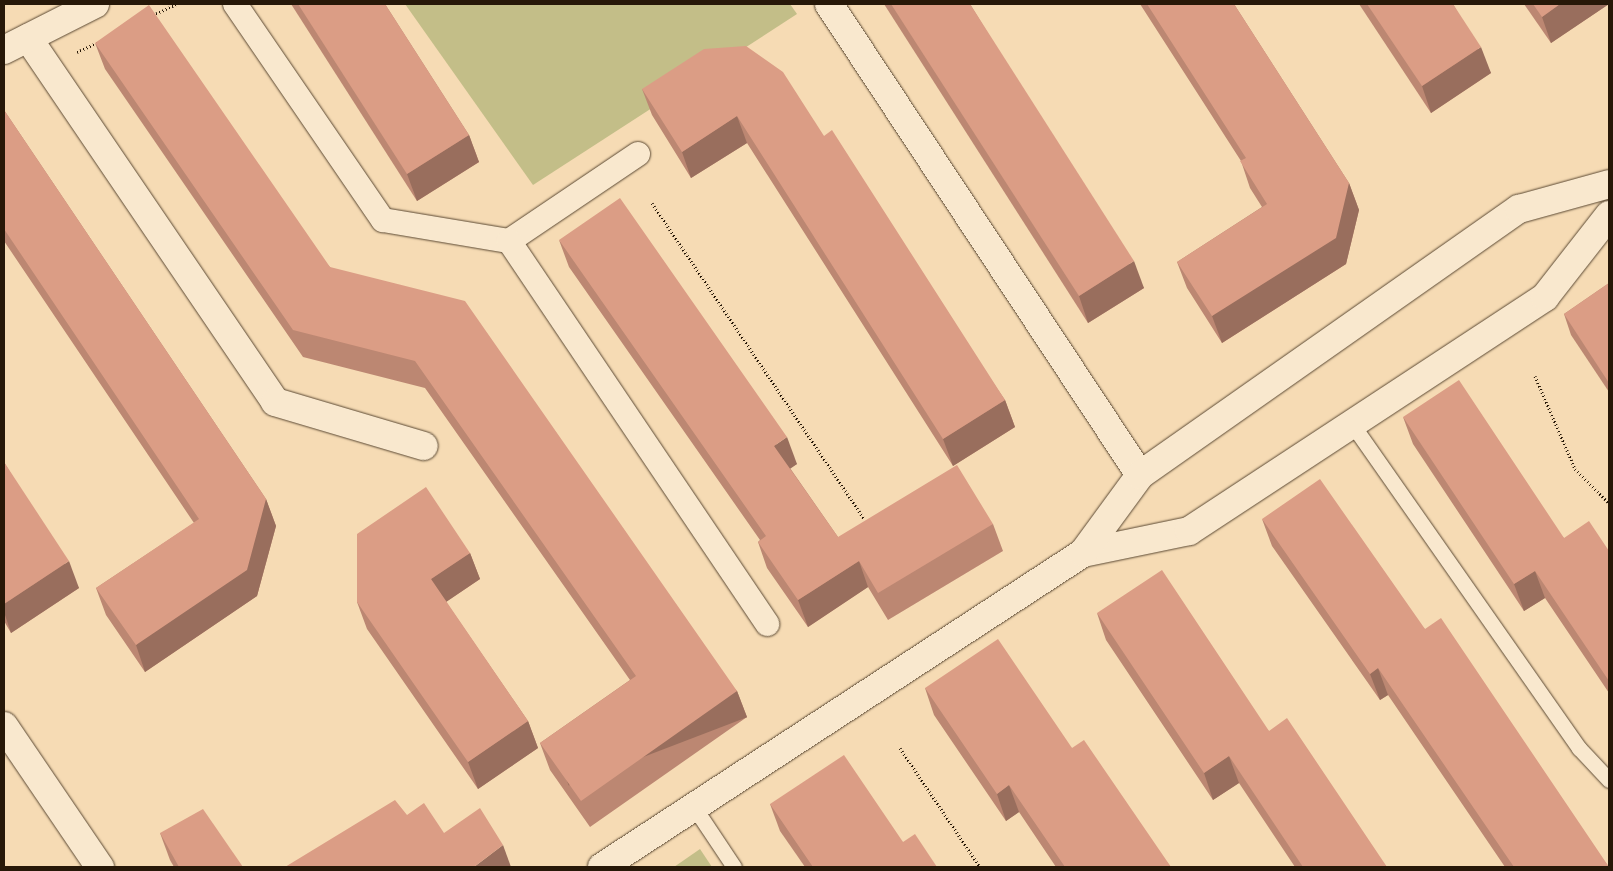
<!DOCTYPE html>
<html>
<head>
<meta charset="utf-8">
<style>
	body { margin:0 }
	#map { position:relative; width:1613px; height:871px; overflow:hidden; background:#f6dbb4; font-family:"Gentium Book Plus",serif }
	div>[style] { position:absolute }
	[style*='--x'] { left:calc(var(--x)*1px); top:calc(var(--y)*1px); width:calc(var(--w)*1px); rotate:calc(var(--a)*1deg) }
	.green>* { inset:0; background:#c3be88 }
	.path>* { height:3px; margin-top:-1.5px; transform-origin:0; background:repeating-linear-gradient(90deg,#271808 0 1px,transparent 0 3.5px) }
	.roads { filter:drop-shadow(0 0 1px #5b4933) drop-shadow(0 0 1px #5b4933) }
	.service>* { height:15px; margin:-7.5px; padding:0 7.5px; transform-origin:7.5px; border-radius:7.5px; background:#f9e8ce }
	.pedestrian>* { height:24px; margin:-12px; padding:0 12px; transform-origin:12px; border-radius:12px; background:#f9e8ce }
	.minor>* { height:28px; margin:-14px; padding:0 14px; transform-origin:14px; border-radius:14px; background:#f9e8ce }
	.wall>* { inset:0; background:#bc8772 }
	.shaded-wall>* { inset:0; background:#996e5d; transform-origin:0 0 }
	.building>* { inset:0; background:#db9d85 }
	span { translate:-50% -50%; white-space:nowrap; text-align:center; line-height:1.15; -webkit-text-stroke:4px #f9e8ce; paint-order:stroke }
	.frame { position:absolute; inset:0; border:5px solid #271808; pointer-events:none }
</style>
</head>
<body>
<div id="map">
	<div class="green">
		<i style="clip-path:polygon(405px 4px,790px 4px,797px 14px,533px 185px)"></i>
		<i style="clip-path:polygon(700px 849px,712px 867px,674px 867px)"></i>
	</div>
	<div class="path">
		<i style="--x:153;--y:15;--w:26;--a:-25"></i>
		<i style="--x:77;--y:52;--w:23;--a:-25"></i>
		<i style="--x:652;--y:203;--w:381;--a:56.1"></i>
		<i style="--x:1535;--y:376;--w:101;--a:66.7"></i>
		<i style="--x:1575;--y:469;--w:48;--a:45"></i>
		<i style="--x:900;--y:748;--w:143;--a:56.1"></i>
	</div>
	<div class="roads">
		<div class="service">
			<i style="--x:1352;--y:424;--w:396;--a:55"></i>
			<i style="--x:1579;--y:748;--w:44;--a:46.8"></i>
			<i style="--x:694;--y:807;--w:72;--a:56.3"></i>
		</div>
		<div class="pedestrian">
			<i style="--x:235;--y:4;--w:262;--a:55.6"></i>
			<i style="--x:383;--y:220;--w:128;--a:9.5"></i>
			<i style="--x:638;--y:154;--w:156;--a:146"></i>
			<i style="--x:509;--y:241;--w:462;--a:56"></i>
		</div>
		<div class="minor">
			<i style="--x:829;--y:4;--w:564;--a:56.56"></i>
			<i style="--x:28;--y:38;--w:440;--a:55.8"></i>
			<i style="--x:275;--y:402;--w:155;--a:16.5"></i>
			<i style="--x:4;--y:50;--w:102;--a:-26.8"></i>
			<i style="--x:1083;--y:553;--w:108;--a:-11.7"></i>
			<i style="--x:1189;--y:531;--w:426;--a:-33.3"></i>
			<i style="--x:1545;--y:297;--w:104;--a:-52"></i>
			<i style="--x:4;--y:726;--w:171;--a:55.8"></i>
			<i style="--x:602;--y:867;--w:574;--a:-33.14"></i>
			<i style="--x:1083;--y:553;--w:97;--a:-53.8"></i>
			<i style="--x:1140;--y:475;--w:463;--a:-35.1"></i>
			<i style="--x:1519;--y:209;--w:93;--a:-15.5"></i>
		</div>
	</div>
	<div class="wall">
		<i style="clip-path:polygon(291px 4px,385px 4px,469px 135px,479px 162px,417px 201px)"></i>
		<i style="clip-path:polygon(884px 4px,970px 4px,1144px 288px,1088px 323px)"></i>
		<i style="clip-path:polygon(1140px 4px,1234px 4px,1349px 183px,1359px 210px,1346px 264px,1222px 343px,1187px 288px,1177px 262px,1262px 207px,1250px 188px,1241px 161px)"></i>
		<i style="clip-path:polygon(1359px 4px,1453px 4px,1491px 73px,1431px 113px)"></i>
		<i style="clip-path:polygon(1524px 4px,1609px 4px,1551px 43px)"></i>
		<i style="clip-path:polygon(95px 43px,330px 267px,737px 691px,747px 717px,590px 827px,550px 770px,540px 743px,630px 680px,425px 388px,303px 357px,105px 69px)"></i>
		<i style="clip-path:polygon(642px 89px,824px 136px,1005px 400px,1015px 427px,953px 466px,747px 143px,691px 178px,652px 115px)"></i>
		<i style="clip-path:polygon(4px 110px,266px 499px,276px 526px,257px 596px,145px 672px,106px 615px,96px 588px,194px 523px,4px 241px)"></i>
		<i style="clip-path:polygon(559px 240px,797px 464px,790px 468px,838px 537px,993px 524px,1003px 551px,888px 620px,868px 587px,808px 627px,767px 568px,758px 542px,760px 540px,569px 267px)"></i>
		<i style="clip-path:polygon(1609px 283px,1609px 392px,1571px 335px,1564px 314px)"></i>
		<i style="clip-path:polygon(1403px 417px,1564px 538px,1609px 551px,1609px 693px,1545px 598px,1524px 611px,1413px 444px)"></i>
		<i style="clip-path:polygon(4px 462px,79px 588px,11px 633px,4px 621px)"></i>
		<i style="clip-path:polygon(1262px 519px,1425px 629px,1609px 867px,1505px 867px,1388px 695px,1380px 700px,1272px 546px)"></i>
		<i style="clip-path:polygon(470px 553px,480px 579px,446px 602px,528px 721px,538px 748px,478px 789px,367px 629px,357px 602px)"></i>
		<i style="clip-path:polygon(1097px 613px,1269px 731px,1387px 867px,1295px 867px,1239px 783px,1213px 800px,1106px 640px)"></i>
		<i style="clip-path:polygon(925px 688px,1072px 748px,1171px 867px,1056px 867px,1019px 812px,1006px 821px,934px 715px)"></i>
		<i style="clip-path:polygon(770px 804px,903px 842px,937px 867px,805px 867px,780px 831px)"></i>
		<i style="clip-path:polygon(160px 833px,243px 867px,174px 867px,170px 860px)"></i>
	</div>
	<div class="shaded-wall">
		<i style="clip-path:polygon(1560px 4px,1609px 4px,1551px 43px,1542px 17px)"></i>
		<i style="clip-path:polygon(1481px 47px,1491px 73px,1431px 113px,1422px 86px)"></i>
		<i style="clip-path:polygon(737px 116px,747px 143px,691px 178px,682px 152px)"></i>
		<i style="clip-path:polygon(469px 135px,479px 162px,417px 201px,407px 174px)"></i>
		<i style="clip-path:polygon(1349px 183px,1359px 210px,1346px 264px,1222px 343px,1212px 316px)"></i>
		<i style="clip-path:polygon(1134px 261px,1144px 288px,1088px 323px,1079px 296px)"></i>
		<i style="clip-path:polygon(1005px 400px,1015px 427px,953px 466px,943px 439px)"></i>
		<i style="clip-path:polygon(787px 437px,797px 464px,784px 473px,774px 446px)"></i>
		<i style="clip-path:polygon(266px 499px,276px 526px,257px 596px,145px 672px,136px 645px)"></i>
		<i style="clip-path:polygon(470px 553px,480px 579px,440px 606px,431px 579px)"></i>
		<i style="clip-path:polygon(69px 561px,79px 588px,11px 633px,4px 612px,4px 604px)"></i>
		<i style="clip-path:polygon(859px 561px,868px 587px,808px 627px,798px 600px)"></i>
		<i style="clip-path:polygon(1535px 571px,1545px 598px,1524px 611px,1514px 584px)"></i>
		<i style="clip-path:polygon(1378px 668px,1388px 695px,1380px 700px,1370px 674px)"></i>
		<i style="left:737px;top:691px;width:28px;height:191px;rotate:69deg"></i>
		<i style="clip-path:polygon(528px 721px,538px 748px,478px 789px,468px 762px)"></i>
		<i style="clip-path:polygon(1229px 756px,1239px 783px,1213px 800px,1204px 773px)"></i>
		<i style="clip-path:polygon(1009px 785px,1019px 812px,1006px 821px,997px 794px)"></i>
		<i style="clip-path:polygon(503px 845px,511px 867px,474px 867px)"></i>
	</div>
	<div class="building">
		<i style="clip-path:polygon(298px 4px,385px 4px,469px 135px,407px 174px)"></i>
		<i style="clip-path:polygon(891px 4px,970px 4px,1134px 261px,1079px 296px)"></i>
		<i style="clip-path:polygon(1147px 4px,1234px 4px,1349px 183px,1336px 238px,1212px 316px,1177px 262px,1267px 204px,1240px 161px,1246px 158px)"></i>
		<i style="clip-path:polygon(1367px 4px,1453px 4px,1481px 47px,1422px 86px)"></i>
		<i style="clip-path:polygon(1533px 4px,1560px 4px,1542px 17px)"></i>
		<i style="clip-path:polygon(149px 5px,330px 267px,465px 301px,737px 691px,581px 801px,540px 743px,636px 676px,415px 361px,293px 330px,95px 43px)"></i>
		<i style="clip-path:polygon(746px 46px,783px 72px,824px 136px,832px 130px,1005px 400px,943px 439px,737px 116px,682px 152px,642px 89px,704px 49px)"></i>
		<i style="clip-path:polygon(4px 110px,266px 499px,247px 570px,136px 645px,96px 588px,199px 519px,4px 229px)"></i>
		<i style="clip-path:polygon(620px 198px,787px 437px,774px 446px,838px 537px,957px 465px,993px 524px,878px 593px,859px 561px,798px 600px,758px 542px,766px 536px,559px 240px)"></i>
		<i style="clip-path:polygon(1609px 283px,1609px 383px,1564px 314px)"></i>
		<i style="clip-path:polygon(1459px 380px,1564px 538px,1589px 521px,1609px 551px,1609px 681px,1535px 571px,1514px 584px,1403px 417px)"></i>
		<i style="clip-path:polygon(4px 462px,69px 561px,4px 604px)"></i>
		<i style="clip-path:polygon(1320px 479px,1425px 629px,1441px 618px,1609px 867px,1514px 867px,1378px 668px,1370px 674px,1262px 519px)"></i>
		<i style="clip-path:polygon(426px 487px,470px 553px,431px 579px,528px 721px,468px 762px,357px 602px,357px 534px)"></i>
		<i style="clip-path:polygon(1162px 570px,1269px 731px,1287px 718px,1387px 867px,1303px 867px,1229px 756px,1204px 773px,1097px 613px)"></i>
		<i style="clip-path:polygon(998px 639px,1072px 748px,1084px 740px,1171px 867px,1065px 867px,1009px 785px,997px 794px,925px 688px)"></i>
		<i style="clip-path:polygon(844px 755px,903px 842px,915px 834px,937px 867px,813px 867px,770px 804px)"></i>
		<i style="clip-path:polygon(395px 800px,407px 815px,424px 803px,444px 833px,480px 808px,503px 845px,474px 867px,285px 867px)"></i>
		<i style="clip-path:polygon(203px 809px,243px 867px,179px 867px,160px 833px)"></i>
	</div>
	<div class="frame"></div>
</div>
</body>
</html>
